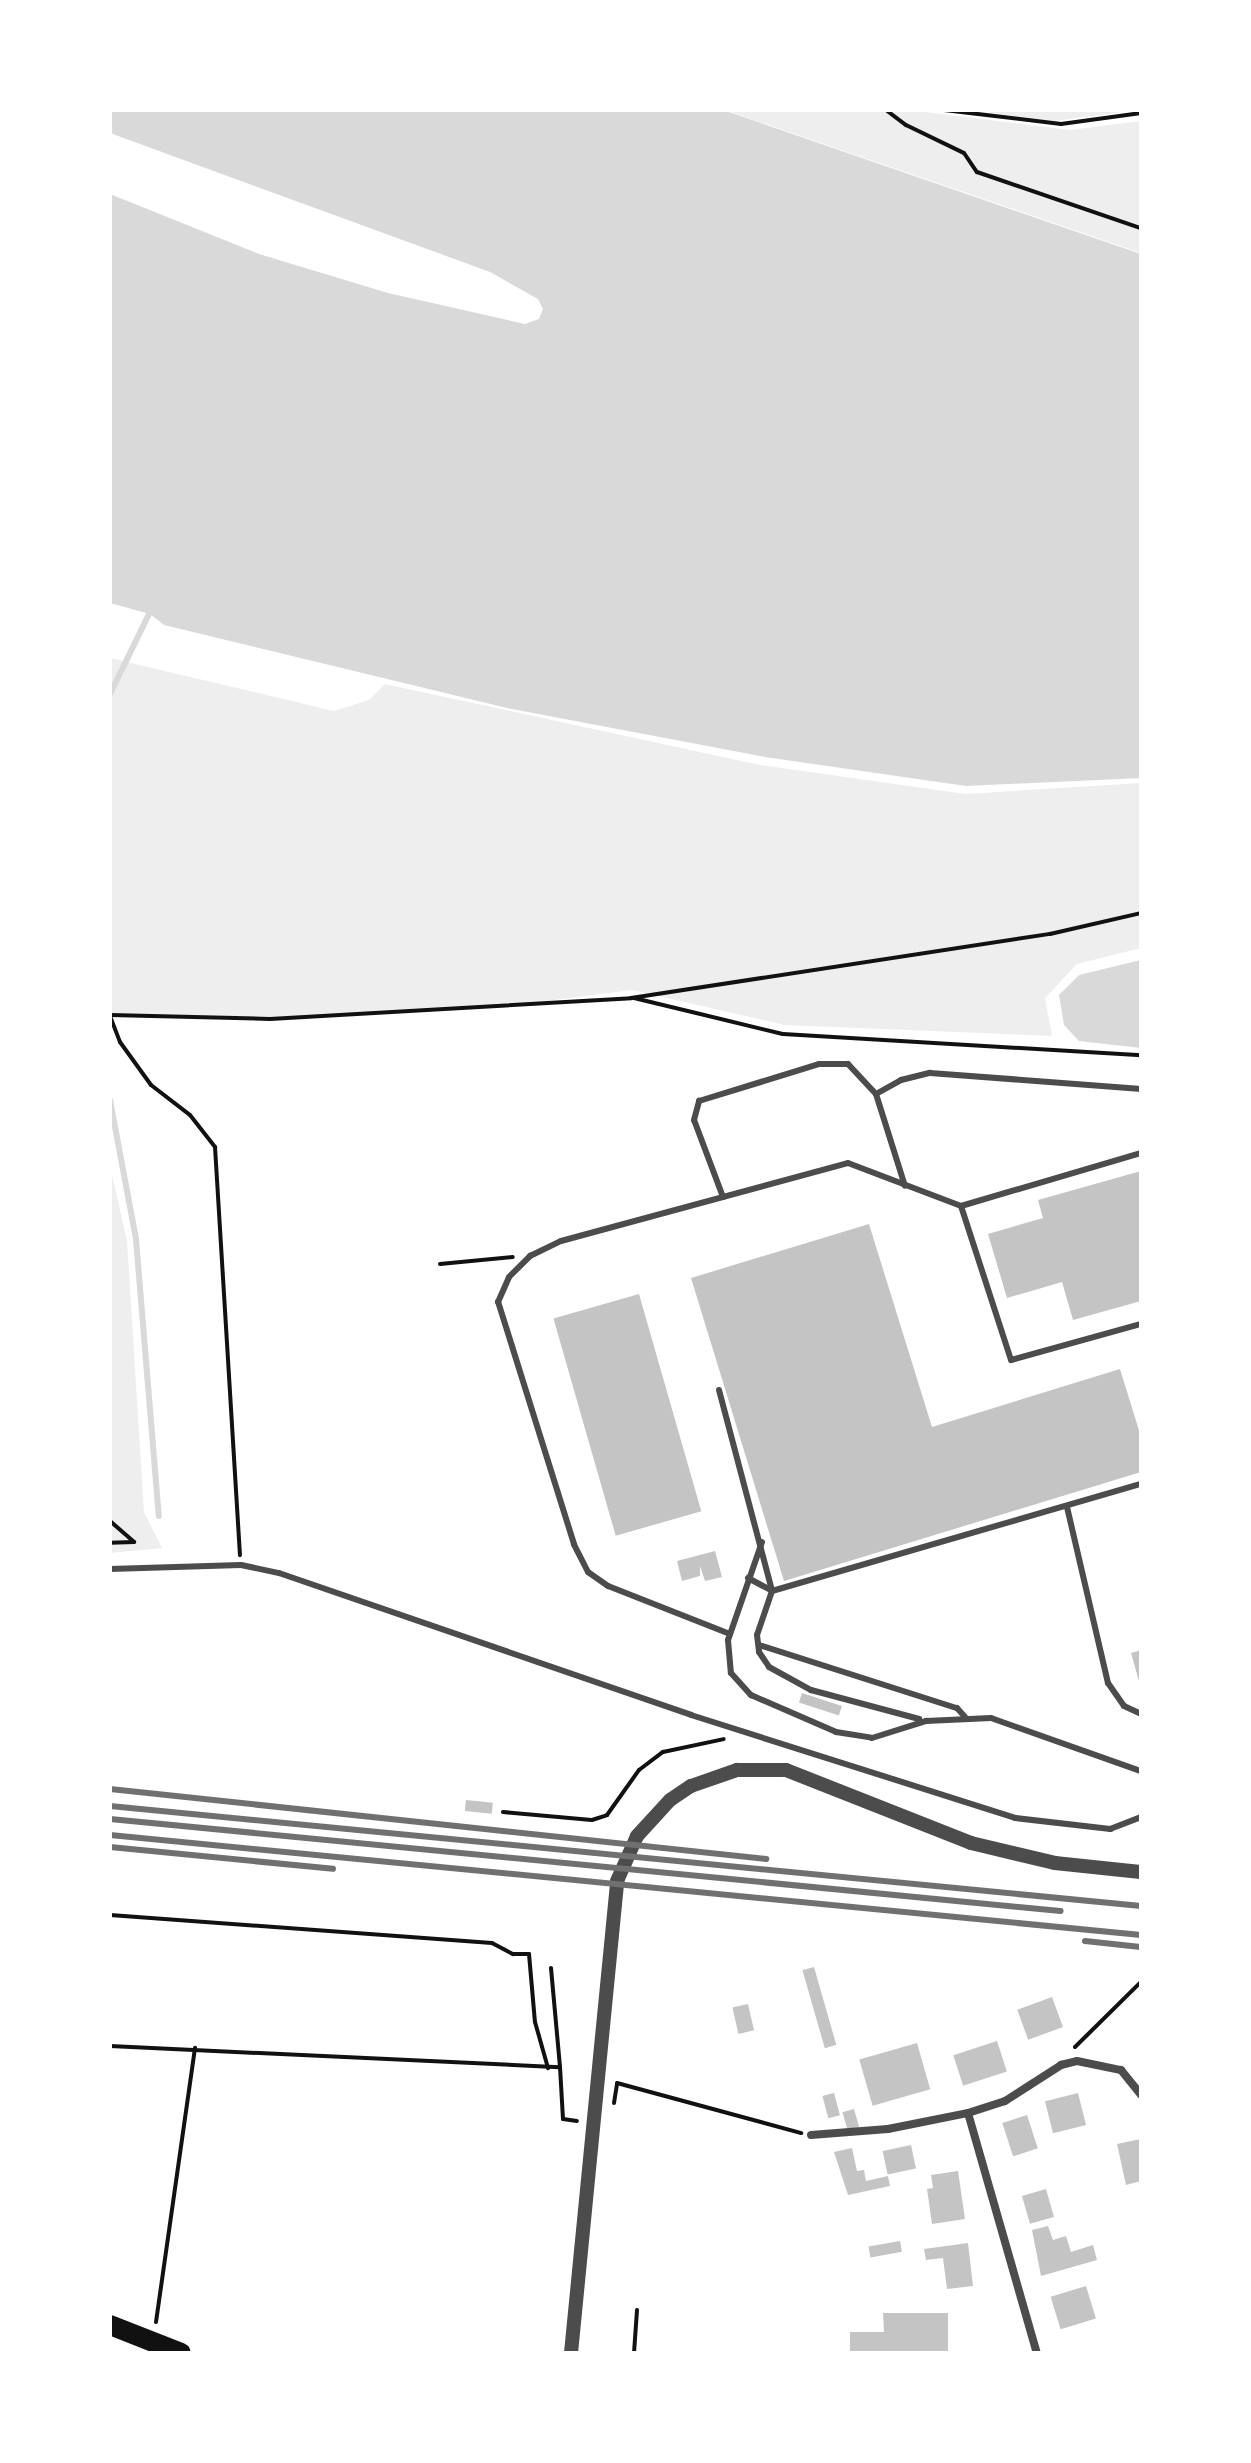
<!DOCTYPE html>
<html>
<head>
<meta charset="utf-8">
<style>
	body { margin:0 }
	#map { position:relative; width:1251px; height:2463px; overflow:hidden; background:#fff; font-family:"Titillium Web",sans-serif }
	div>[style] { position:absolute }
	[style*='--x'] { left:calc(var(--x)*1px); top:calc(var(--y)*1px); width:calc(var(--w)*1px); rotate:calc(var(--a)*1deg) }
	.green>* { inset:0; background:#eee }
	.water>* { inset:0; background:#d9d9d9 }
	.stream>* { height:6px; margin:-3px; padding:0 3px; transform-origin:3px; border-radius:3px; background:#d9d9d9 }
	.building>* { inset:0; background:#c4c4c4; transform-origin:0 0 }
	.path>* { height:4px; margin:-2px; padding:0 2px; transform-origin:2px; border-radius:2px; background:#111 }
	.service>* { height:6px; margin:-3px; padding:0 3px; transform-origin:3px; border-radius:3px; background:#4c4c4c }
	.minor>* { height:8px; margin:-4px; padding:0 4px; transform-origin:4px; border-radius:4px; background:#4c4c4c }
	.tertiary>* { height:14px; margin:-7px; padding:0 7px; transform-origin:7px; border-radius:7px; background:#4c4c4c }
	.primary>* { height:20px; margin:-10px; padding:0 10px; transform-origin:10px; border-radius:10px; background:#111 }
	.rail>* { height:6px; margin:-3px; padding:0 3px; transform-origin:3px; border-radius:3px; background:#707070 }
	span { translate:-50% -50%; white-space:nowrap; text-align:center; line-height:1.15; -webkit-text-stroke:6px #fff; paint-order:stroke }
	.frame { position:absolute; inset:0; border:112px solid #fff; pointer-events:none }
</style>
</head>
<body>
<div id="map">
	<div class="green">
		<i style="clip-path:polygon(725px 110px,909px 110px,1070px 130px,1141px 121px,1141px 253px)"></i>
		<i style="clip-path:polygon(970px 110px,1139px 110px,1055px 121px)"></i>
		<i style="clip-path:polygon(110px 658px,334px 711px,369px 700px,385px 684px,760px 765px,966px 794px,1141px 783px,1141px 948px,1077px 964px,1045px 998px,1052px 1036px,785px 1025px,632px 990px,523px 1004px,270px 1019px,110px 1015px)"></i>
		<i style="clip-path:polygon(110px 1166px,127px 1241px,144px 1512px,162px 1548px,110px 1553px)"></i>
	</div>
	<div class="water">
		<i style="clip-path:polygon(110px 110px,723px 110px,1141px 254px,1141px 778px,966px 786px,765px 757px,507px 708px,164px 625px,150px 614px,110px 603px,110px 194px,259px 254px,388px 293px,525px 324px,539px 319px,543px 309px,538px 299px,490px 272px,110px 133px)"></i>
		<i style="clip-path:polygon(1141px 960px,1141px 1048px,1079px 1041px,1064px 1025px,1059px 995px,1079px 975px)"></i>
	</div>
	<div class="stream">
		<i style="--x:110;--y:694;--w:96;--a:-64"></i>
		<i style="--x:110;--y:1100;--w:141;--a:79.4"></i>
		<i style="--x:136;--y:1239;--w:278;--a:85.3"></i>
	</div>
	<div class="building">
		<i style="clip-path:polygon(1141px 1171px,1141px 1301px,1073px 1320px,1062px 1282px,1007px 1298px,988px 1234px,1043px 1218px,1038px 1200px)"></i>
		<i style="clip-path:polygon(869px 1224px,932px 1427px,1120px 1369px,1141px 1437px,1141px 1472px,784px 1581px,691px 1278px)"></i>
		<i style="left:639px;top:1294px;width:226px;height:89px;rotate:74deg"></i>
		<i style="clip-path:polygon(715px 1551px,722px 1577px,705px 1581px,700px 1566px,700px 1576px,682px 1581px,677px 1561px)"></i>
		<i style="clip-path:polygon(1141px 1650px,1141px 1685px,1140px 1685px,1131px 1653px)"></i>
		<i style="left:802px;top:1693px;width:42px;height:10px;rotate:18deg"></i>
		<i style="left:466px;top:1800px;width:27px;height:11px;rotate:6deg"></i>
		<i style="left:814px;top:1967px;width:81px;height:12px;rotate:74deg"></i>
		<i style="left:1052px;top:1997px;width:32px;height:37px;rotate:70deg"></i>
		<i style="left:748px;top:2004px;width:27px;height:16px;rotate:77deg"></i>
		<i style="left:997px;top:2041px;width:32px;height:46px;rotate:72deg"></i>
		<i style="left:917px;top:2043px;width:48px;height:60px;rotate:74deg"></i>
		<i style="left:834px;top:2093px;width:23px;height:12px;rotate:75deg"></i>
		<i style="left:1078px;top:2093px;width:33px;height:34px;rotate:76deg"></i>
		<i style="left:854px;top:2109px;width:19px;height:12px;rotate:74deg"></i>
		<i style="left:1027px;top:2115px;width:35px;height:26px;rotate:72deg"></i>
		<i style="clip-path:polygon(1141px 2139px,1141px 2181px,1126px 2185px,1117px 2144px)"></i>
		<i style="left:911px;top:2145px;width:24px;height:29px;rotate:78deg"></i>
		<i style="clip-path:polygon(852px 2148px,857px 2171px,864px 2170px,866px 2181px,888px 2176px,890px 2186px,848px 2195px,834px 2152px)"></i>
		<i style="clip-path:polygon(958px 2171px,965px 2219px,932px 2224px,927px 2189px,933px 2188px,931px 2175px)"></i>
		<i style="left:1046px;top:2189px;width:29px;height:25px;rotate:74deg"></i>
		<i style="clip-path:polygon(1048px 2226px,1053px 2240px,1066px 2236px,1071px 2252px,1093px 2245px,1097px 2260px,1041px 2276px,1032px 2230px)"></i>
		<i style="left:900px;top:2241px;width:11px;height:32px;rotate:80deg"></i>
		<i style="clip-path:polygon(968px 2243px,973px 2286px,947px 2289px,943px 2258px,926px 2260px,924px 2249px)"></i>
		<i style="left:1086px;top:2286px;width:34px;height:37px;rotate:73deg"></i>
		<i style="clip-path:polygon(883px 2313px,948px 2313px,948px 2353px,850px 2353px,850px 2332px,884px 2332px)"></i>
	</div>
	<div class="path">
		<i style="--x:886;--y:110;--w:25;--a:37"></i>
		<i style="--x:906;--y:125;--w:64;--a:25.8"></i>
		<i style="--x:964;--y:153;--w:23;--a:56"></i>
		<i style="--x:977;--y:172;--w:173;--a:18.9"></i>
		<i style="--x:944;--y:110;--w:118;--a:6.8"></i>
		<i style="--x:1061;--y:124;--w:81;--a:-7.8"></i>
		<i style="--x:634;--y:998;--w:153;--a:13.6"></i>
		<i style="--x:783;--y:1034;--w:359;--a:3.4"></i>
		<i style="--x:110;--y:1015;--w:160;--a:1.4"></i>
		<i style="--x:270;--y:1019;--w:362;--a:-3.3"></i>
		<i style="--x:631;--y:998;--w:424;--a:-8.7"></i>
		<i style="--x:1050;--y:934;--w:93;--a:-13"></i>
		<i style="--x:110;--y:1016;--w:28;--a:69"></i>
		<i style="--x:120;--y:1042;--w:53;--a:54.2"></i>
		<i style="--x:151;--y:1085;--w:49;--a:37.6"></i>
		<i style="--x:190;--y:1115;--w:41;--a:52"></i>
		<i style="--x:215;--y:1147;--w:409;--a:86.5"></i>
		<i style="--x:440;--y:1264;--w:73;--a:-5.5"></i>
		<i style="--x:110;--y:1521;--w:32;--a:41"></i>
		<i style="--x:134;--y:1542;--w:24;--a:178"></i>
		<i style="--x:503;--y:1812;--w:89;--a:5.1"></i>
		<i style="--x:592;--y:1820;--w:16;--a:-18"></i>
		<i style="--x:607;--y:1815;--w:55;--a:-54.6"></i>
		<i style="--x:639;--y:1770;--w:30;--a:-37"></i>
		<i style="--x:663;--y:1752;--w:62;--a:-12"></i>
		<i style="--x:110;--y:1915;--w:383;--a:4.2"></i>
		<i style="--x:492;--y:1943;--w:24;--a:28"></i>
		<i style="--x:513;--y:1954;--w:16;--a:0"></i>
		<i style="--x:529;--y:1954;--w:68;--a:85"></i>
		<i style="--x:535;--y:2022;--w:48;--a:74.2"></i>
		<i style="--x:551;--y:1968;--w:99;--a:84.8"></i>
		<i style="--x:110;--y:2046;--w:450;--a:2.7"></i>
		<i style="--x:560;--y:2067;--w:52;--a:86.7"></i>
		<i style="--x:563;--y:2119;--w:14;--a:8"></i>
		<i style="--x:1075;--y:2047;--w:93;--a:-44.6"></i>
		<i style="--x:614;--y:2103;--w:20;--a:-81"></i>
		<i style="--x:617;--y:2083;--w:191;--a:15.2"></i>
		<i style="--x:156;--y:2322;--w:277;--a:-81.9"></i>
		<i style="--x:634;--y:2353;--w:43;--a:-86"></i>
	</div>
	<div class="service">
		<i style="--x:876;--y:1094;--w:29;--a:-29"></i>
		<i style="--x:901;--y:1080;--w:30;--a:-14"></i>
		<i style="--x:930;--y:1073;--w:212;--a:4.3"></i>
		<i style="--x:723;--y:1197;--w:82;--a:-110.6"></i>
		<i style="--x:694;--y:1120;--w:20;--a:-75"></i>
		<i style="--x:699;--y:1101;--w:126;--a:-17.1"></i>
		<i style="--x:819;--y:1064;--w:29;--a:0"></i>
		<i style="--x:848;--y:1064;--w:41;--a:47"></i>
		<i style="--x:876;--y:1094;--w:96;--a:72.5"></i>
		<i style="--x:961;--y:1206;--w:188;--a:-16.4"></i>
		<i style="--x:719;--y:1390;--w:208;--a:75.2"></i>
		<i style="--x:772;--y:1591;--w:46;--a:108.8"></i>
		<i style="--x:757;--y:1635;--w:17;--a:83"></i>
		<i style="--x:759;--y:1652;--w:18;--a:56"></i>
		<i style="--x:769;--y:1667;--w:48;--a:28.7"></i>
		<i style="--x:811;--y:1690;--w:112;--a:15"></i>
		<i style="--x:1067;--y:1507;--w:181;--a:76.9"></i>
		<i style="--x:1108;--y:1683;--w:28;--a:55"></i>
		<i style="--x:1124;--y:1706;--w:19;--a:25"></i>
		<i style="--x:762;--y:1542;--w:104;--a:109.1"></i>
		<i style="--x:728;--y:1640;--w:33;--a:85"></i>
		<i style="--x:731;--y:1673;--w:30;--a:48"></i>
		<i style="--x:751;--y:1695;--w:93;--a:23.5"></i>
		<i style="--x:836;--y:1732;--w:36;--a:9"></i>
		<i style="--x:872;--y:1738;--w:57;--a:-17.5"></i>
		<i style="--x:926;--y:1721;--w:65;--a:-2.6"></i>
		<i style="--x:991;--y:1718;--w:159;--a:19.5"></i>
		<i style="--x:110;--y:1569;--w:131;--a:-1.7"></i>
		<i style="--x:241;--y:1565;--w:39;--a:12"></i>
		<i style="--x:279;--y:1573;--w:436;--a:19"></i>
		<i style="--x:691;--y:1715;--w:340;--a:17.6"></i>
		<i style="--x:1015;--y:1818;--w:96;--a:6.6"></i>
		<i style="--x:1110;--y:1829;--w:33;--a:-21"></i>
		<i style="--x:748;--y:1578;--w:27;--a:28"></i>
		<i style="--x:772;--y:1591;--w:384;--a:-16.2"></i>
		<i style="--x:730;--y:1634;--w:131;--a:-158.5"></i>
		<i style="--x:608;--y:1586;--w:24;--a:-145"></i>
		<i style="--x:588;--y:1572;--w:31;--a:-117"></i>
		<i style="--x:574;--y:1544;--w:254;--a:-107.4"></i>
		<i style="--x:498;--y:1302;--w:27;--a:-66"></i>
		<i style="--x:509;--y:1277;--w:30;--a:-45"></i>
		<i style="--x:530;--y:1256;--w:34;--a:-26"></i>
		<i style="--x:561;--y:1241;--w:297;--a:-15.2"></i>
		<i style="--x:848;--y:1163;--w:121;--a:20.8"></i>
		<i style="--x:961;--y:1206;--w:162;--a:72"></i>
		<i style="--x:1011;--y:1360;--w:135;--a:-15.5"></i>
		<i style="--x:759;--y:1645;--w:208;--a:17.7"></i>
		<i style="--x:957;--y:1708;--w:13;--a:48"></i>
	</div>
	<div class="minor">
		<i style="--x:968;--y:2113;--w:250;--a:74"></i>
		<i style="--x:811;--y:2135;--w:77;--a:-4.5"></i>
		<i style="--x:888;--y:2129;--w:82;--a:-11.3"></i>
		<i style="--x:968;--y:2113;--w:39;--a:-18"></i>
		<i style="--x:1005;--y:2101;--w:67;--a:-32.7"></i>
		<i style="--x:1061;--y:2065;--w:16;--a:-14"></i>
		<i style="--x:1077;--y:2061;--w:45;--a:11.6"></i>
		<i style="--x:1121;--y:2070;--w:32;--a:51"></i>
	</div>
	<div class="tertiary">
		<i style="--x:571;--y:2353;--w:474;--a:-84.4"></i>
		<i style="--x:617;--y:1881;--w:49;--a:-66"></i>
		<i style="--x:637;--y:1836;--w:49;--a:-47.5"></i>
		<i style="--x:670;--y:1800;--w:25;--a:-34"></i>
		<i style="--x:691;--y:1786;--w:49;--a:-19.2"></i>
		<i style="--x:737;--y:1770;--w:49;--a:0"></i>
		<i style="--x:786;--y:1770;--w:199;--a:21.5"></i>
		<i style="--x:971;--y:1843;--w:86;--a:13.4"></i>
		<i style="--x:1055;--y:1863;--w:86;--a:6"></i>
	</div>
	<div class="primary">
		<i style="--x:110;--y:2325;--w:76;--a:21.5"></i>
	</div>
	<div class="rail">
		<i style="--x:110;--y:1789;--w:660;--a:6.09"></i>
		<i style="--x:110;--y:1806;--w:1036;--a:5.54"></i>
		<i style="--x:110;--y:1819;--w:955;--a:5.53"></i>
		<i style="--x:110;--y:1835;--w:1036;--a:5.54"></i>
		<i style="--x:110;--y:1847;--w:224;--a:5.6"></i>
		<i style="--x:1085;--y:1941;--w:56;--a:6.1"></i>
	</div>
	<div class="frame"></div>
</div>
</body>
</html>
